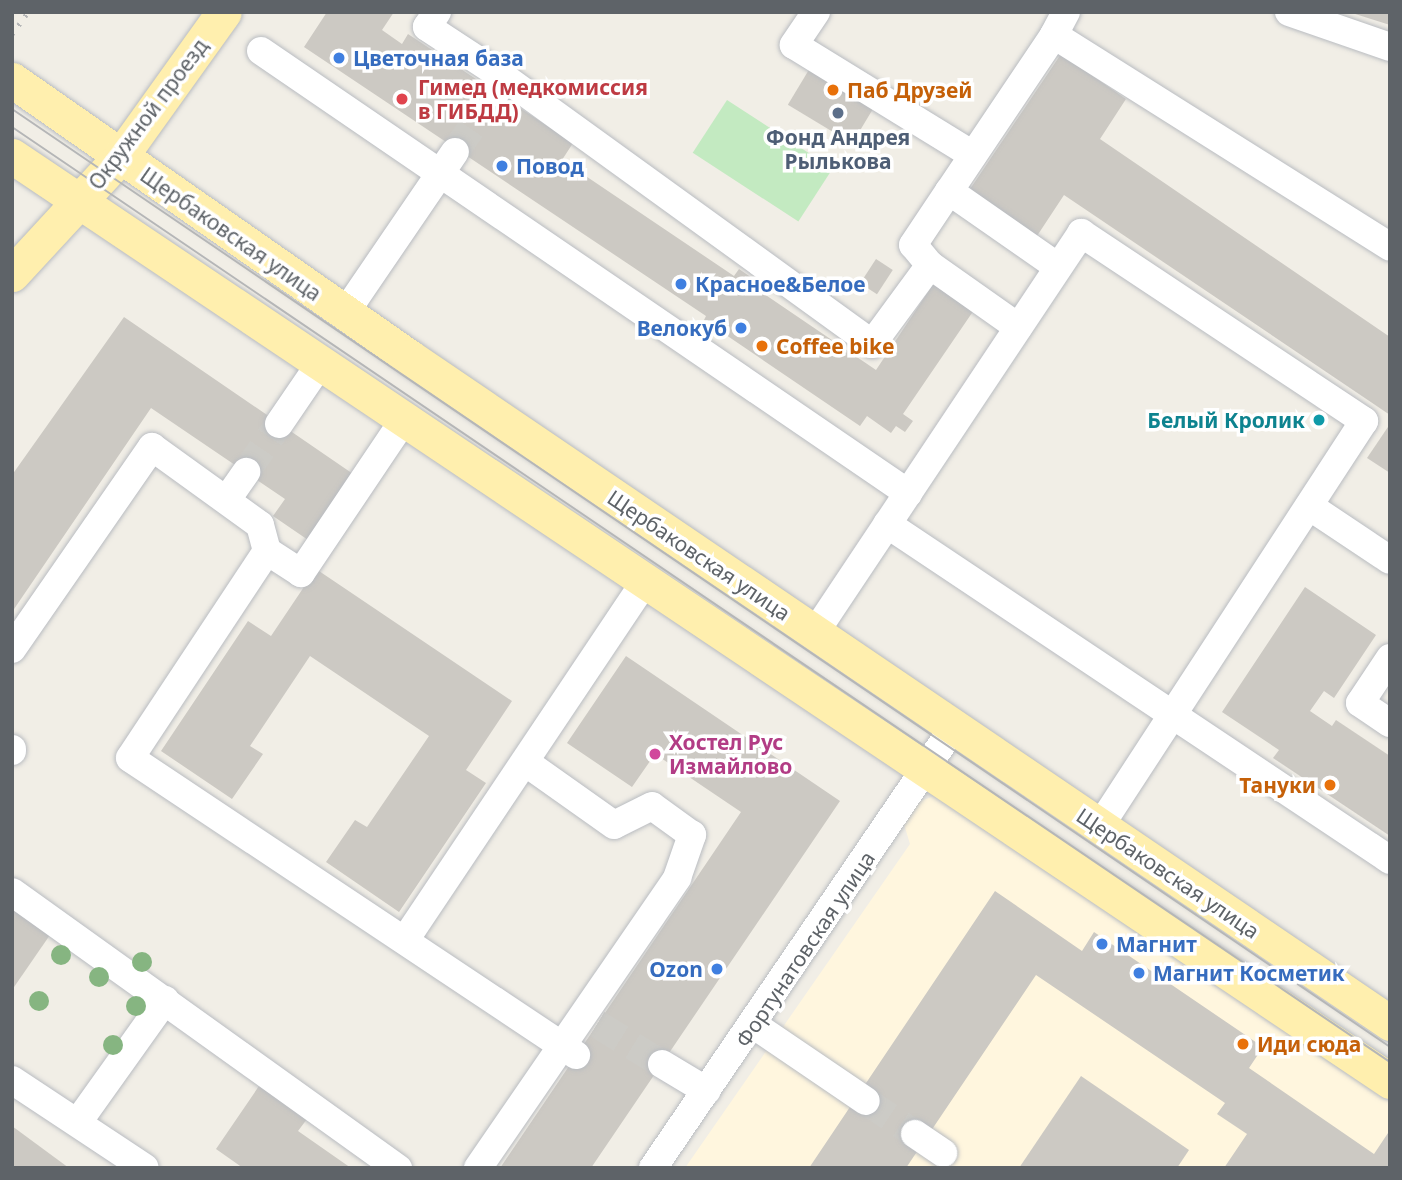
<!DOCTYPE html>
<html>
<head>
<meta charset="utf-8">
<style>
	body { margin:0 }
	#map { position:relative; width:1402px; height:1180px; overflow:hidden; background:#f1eee6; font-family:"Noto Sans",sans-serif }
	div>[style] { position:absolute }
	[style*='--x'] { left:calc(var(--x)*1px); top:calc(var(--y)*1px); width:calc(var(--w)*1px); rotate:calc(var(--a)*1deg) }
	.commercial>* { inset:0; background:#fff6de }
	.green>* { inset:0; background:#c3eac1; transform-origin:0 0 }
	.building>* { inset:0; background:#ccc9c3; transform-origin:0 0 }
	.minor-tunnel>* { height:28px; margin-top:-14px; transform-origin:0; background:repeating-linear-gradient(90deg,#cccbc6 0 28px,transparent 0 42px) }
	.roads { filter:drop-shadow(0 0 2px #b9bcc1) drop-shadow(0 0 2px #b9bcc1) }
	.minor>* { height:28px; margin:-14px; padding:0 14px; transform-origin:14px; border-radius:14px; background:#fff }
	.major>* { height:35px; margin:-17.5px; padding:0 17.5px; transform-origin:17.5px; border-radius:17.5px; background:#ffefae }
	.tram>* { height:2px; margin:-1px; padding:0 1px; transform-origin:1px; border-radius:1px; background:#b5b6b7 }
	.rail>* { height:5px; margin-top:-2.5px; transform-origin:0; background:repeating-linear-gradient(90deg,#b5b6b7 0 2px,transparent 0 11px) }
	.trees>* { width:20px; height:20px; margin:-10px; border-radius:50%; background:#86b581 }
	.dots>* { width:19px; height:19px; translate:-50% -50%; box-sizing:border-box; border:4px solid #fff; border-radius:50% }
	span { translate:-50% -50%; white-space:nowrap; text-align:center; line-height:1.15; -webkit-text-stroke:7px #fff; paint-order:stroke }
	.shop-label { font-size:21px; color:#366cbe; font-weight:700 }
	.left { translate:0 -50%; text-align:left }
	.right { translate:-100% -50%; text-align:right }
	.health-label { font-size:21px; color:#be3a42; font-weight:700 }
	.food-label { font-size:21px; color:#c56008; font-weight:700 }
	.street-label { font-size:21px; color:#5e6368 }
	.service-label { font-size:21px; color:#4e5e75; font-weight:700 }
	.culture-label { font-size:21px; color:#0d838f; font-weight:700 }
	.hotel-label { font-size:21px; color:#b23c85; font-weight:700 }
	.frame { position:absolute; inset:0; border:14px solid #5e6368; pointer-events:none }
</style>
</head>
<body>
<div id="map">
	<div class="commercial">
		<i style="clip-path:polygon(934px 796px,1390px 1096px,1390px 1168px,685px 1168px,910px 844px,903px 821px,915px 803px)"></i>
	</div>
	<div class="green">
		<i style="left:727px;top:100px;width:126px;height:63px;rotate:33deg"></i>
	</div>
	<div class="building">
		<i style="clip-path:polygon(327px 12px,394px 12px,382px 30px,402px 44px,408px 34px,573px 143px,562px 160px,734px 276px,739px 269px,758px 282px,754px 287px,876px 370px,934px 283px,974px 310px,903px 414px,913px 421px,905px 432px,896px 426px,891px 433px,867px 416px,860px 426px,704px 320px,706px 316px,304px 47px)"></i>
		<i style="clip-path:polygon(1390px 12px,1390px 25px,1352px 13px,1352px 12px)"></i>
		<i style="clip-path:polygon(1061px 54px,1126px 99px,1100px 139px,1390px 337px,1390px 415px,1064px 195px,1035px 239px,968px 192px)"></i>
		<i style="left:810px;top:68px;width:75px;height:43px;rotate:31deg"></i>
		<i style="left:876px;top:259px;width:20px;height:29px;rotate:33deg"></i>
		<i style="clip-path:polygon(124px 317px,356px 476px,311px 542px,273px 516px,285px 499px,151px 408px,12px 612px,12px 475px)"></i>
		<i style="clip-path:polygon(1390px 424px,1390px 473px,1367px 458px)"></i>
		<i style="clip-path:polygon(316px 569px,512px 701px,466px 770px,486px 783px,399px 912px,326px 862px,355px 820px,367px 827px,429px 736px,310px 656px,250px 746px,263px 754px,232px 799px,161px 751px,248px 621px,271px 636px)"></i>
		<i style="clip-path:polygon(1305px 587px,1376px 635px,1334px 698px,1324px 691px,1310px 711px,1332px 726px,1336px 720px,1390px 756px,1390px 836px,1273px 758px,1279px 750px,1222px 712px)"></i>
		<i style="clip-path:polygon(626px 656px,840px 801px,591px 1168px,500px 1168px,741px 812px,655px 754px,632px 787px,567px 743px)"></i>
		<i style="clip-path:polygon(995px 891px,1082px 951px,1094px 932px,1263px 1047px,1249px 1068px,1374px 1154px,1390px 1130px,1390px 1168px,1224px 1168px,1247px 1134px,1217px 1114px,1225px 1103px,1036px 975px,906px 1168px,809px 1168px)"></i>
		<i style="clip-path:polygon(12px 905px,52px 932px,12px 990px)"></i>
		<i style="clip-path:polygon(1081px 1076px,1189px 1150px,1177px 1168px,1019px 1168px)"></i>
		<i style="clip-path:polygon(259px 1086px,307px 1119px,298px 1131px,351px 1168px,243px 1168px,216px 1149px)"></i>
		<i style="clip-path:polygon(12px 1126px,69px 1168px,12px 1168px)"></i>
	</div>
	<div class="minor-tunnel">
		<i style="--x:455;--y:152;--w:73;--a:-55.7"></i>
		<i style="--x:246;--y:472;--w:58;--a:-55.5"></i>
		<i style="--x:597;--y:1024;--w:76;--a:31.6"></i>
		<i style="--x:866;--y:1101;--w:59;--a:34"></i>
	</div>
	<div class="roads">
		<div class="minor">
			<i style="--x:437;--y:12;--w:18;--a:124"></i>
			<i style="--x:427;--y:27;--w:93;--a:33.2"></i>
			<i style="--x:505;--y:78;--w:17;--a:123"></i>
			<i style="--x:816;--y:12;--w:40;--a:124"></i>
			<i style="--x:794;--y:45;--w:210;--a:31.6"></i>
			<i style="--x:1066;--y:12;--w:26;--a:118"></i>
			<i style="--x:1054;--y:35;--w:397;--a:32.2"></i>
			<i style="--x:1289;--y:12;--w:107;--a:19.1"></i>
			<i style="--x:1054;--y:35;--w:188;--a:123.9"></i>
			<i style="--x:949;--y:191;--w:133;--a:34.9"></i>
			<i style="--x:261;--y:51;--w:784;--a:34.34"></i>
			<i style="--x:505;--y:78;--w:453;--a:35.9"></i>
			<i style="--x:872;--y:344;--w:98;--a:-53.7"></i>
			<i style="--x:930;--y:265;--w:108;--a:35.2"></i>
			<i style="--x:930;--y:265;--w:26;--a:-130"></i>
			<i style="--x:913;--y:245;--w:65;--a:-56.3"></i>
			<i style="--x:345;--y:313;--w:195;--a:-55.7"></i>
			<i style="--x:405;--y:418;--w:187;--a:123.9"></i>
			<i style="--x:301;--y:573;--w:40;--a:-147.1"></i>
			<i style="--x:267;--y:551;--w:248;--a:123.5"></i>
			<i style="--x:130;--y:758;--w:536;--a:33.66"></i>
			<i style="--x:279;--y:424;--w:76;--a:-55.7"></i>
			<i style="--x:228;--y:498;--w:32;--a:-55"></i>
			<i style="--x:1309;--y:506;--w:97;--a:33.7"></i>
			<i style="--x:887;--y:524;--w:605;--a:33.74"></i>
			<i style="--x:814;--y:634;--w:482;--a:-56.3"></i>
			<i style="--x:1081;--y:233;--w:340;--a:33.6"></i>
			<i style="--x:1364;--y:421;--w:483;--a:123.1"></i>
			<i style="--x:12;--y:649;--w:246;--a:-55.3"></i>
			<i style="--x:152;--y:447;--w:133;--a:35.8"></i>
			<i style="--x:260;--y:525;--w:27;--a:75"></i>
			<i style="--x:1390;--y:658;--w:54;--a:123.7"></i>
			<i style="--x:1360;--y:703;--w:36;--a:34"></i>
			<i style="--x:12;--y:749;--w:2;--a:90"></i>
			<i style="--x:12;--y:892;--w:475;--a:35.6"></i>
			<i style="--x:405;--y:940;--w:431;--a:-56.2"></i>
			<i style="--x:754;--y:1025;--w:135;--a:34.2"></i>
			<i style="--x:662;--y:1064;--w:52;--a:31"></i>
			<i style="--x:12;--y:1080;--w:159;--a:33.5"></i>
			<i style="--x:78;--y:1122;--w:150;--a:-54.5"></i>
			<i style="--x:915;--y:1134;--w:34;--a:34"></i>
			<i style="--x:478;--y:1168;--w:352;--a:-55.5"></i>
			<i style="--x:677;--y:878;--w:46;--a:-70.8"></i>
			<i style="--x:692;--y:835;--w:49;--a:-144.1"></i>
			<i style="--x:652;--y:806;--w:42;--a:153.4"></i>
			<i style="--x:614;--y:825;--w:109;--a:-144.7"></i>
			<i style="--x:653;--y:1168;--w:533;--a:-55.71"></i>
		</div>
		<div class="major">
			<i style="--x:12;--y:80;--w:484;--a:34.9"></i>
			<i style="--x:409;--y:357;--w:1186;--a:34.17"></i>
			<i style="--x:12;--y:156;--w:1660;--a:33.87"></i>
			<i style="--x:12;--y:274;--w:159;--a:-47.3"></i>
			<i style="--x:120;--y:157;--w:178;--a:-54.4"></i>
		</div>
	</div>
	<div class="tram">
		<i style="--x:12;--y:109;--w:1667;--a:34.24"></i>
		<i style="--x:12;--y:127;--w:1665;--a:34.16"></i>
	</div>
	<div class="rail">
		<i style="--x:12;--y:34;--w:27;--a:-54"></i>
	</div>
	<div class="trees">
		<i style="left:61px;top:955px"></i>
		<i style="left:142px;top:962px"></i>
		<i style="left:99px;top:977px"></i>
		<i style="left:39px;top:1001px"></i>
		<i style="left:136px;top:1006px"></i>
		<i style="left:113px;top:1045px"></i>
	</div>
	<div class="dots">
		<i style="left:339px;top:58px;background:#3f7fe0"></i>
		<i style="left:833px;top:90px;background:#e8710a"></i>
		<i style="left:402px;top:99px;background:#e0444e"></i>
		<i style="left:838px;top:113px;background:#5c6f8a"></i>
		<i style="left:502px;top:166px;background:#3f7fe0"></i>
		<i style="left:681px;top:284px;background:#3f7fe0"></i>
		<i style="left:741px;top:328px;background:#3f7fe0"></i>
		<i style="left:762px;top:346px;background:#e8710a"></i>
		<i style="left:1319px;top:420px;background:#0f9aa8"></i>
		<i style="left:655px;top:754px;background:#d1479c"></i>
		<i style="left:1330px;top:785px;background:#e8710a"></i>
		<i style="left:1102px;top:944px;background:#3f7fe0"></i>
		<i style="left:717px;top:969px;background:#3f7fe0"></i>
		<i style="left:1139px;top:973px;background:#3f7fe0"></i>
		<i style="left:1243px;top:1044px;background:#e8710a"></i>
	</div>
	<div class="shop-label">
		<span class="left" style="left:353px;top:58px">Цветочная база</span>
		<span class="left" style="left:516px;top:166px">Повод</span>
		<span class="left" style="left:695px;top:284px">Красное&amp;Белое</span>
		<span class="right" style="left:727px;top:328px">Велокуб</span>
		<span class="left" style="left:1116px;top:944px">Магнит</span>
		<span class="right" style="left:703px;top:969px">Ozon</span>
		<span class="left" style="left:1153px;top:973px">Магнит Косметик</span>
	</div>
	<div class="health-label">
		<span class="left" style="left:418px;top:99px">Гимед (медкомиссия<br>в ГИБДД)</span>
	</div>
	<div class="food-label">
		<span class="left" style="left:847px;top:90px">Паб Друзей</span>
		<span class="left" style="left:776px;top:346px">Coffee bike</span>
		<span class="right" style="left:1316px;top:785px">Тануки</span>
		<span class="left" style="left:1257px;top:1044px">Иди сюда</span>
	</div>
	<div class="street-label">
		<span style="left:148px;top:114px;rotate:-53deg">Окружной проезд</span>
		<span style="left:231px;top:234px;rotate:35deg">Щербаковская улица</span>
		<span style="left:699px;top:555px;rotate:34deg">Щербаковская улица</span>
		<span style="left:1168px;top:873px;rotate:34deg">Щербаковская улица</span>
		<span style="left:805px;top:949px;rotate:-56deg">Фортунатовская улица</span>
	</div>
	<div class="service-label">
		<span style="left:838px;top:149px">Фонд Андрея<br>Рылькова</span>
	</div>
	<div class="culture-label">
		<span class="right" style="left:1305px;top:420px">Белый Кролик</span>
	</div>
	<div class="hotel-label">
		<span class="left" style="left:669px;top:754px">Хостел Рус<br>Измайлово</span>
	</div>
	<div class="frame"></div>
</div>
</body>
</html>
